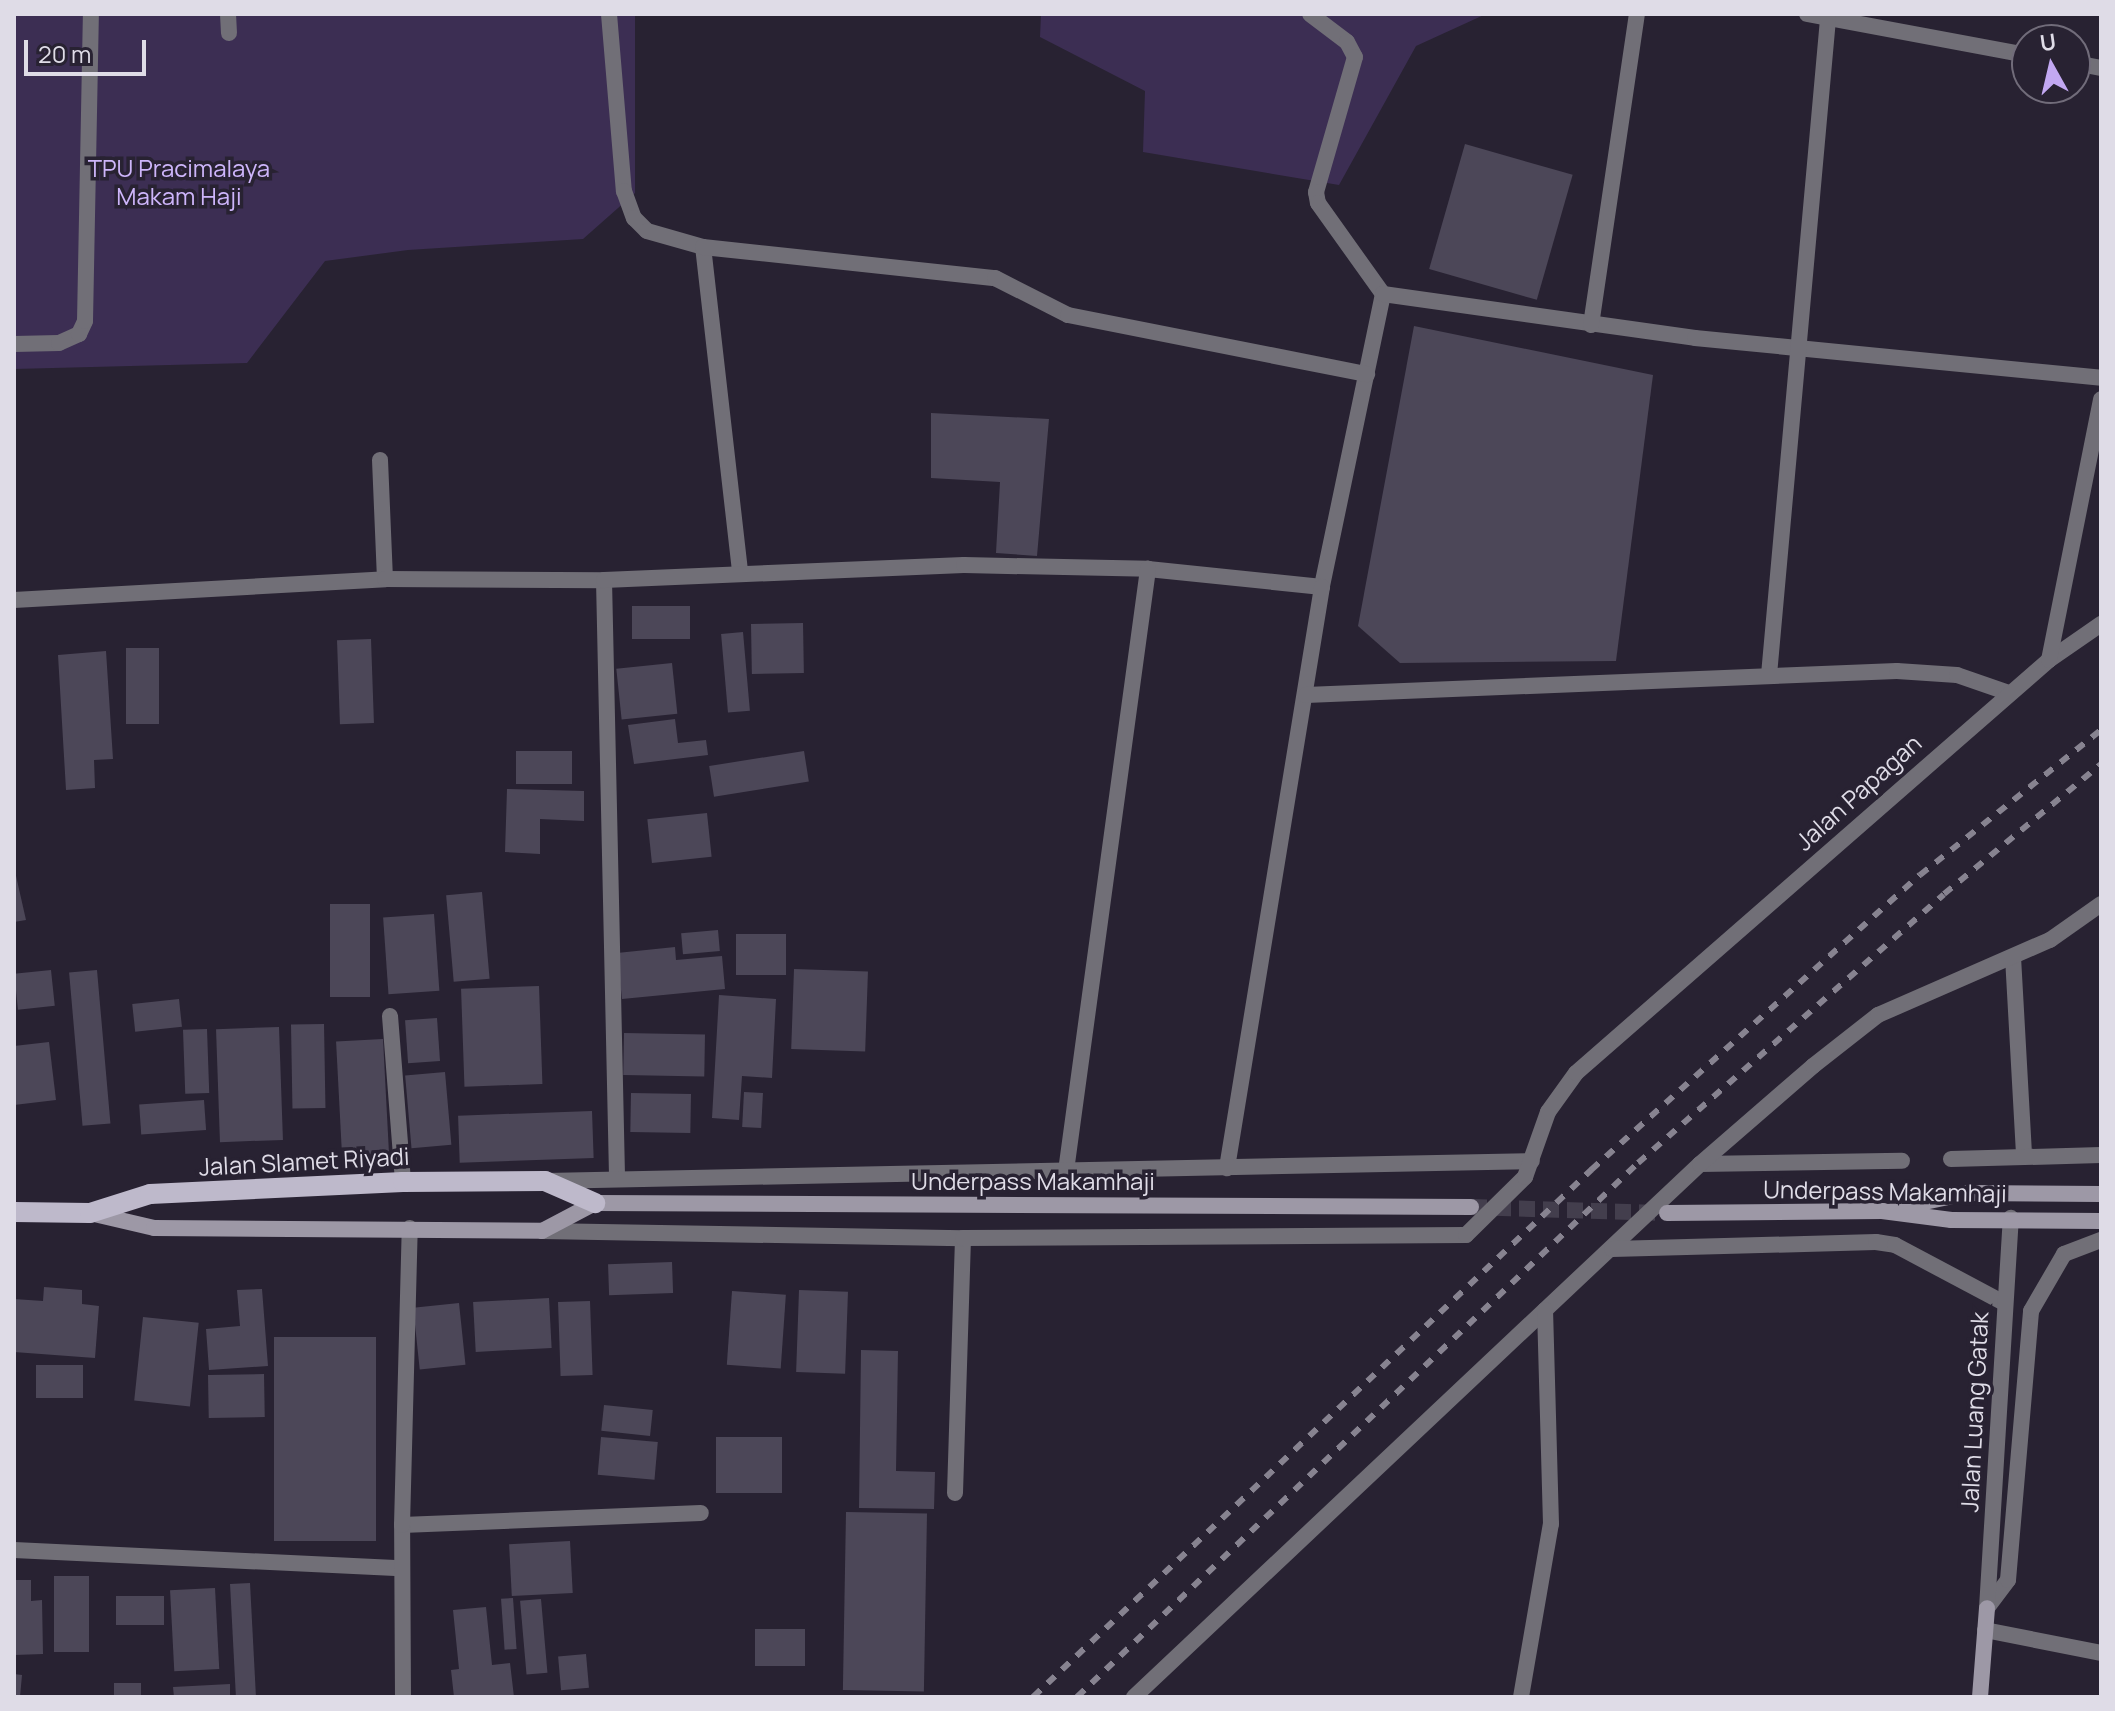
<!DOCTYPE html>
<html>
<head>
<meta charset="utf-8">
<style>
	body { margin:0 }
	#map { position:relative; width:2115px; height:1711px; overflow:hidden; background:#282232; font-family:Manrope,sans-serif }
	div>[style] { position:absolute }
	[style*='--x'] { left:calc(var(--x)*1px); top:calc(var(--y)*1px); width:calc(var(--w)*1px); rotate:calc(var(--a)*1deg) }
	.green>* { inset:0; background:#3c2e53 }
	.building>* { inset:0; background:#4c4758; transform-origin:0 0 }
	.secondary-tunnel>* { height:16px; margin-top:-8px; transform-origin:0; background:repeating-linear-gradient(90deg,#433e4d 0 16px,transparent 0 24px) }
	.service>* { height:16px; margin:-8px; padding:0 8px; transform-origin:8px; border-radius:8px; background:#716f77 }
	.minor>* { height:16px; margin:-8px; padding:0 8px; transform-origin:8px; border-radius:8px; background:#716f77 }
	.tertiary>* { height:16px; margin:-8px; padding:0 8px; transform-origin:8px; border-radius:8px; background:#716f77 }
	.secondary>* { height:16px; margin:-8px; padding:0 8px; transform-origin:8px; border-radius:8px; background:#9d98a6 }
	.primary>* { height:20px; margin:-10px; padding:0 10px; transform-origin:10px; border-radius:10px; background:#beb9cb }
	.rail>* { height:6px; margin-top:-3px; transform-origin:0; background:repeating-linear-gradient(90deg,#878390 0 10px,transparent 0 20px) }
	span { translate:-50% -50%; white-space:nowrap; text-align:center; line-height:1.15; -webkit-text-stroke:7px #282232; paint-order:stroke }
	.park-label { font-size:24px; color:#cdb5fa }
	.street-label { font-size:24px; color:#dfdce7 }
	.frame { position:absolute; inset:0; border:16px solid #dfdce7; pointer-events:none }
	.north { position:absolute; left:2011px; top:24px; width:80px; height:80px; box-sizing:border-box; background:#282232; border:2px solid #716c7a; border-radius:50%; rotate:352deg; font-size:22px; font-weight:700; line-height:32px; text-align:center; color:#dfdce7 }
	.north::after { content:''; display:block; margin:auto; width:28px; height:36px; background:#c2a8f2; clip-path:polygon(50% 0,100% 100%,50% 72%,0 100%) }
	.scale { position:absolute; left:24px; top:40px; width:122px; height:36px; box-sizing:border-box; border:4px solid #dfdce7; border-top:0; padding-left:10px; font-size:24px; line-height:28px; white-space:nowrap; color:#dfdce7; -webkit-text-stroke:6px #282232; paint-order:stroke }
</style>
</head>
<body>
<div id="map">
	<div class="green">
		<i style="clip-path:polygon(14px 14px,635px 14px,635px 193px,583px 239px,408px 250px,325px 261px,247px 363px,14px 369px)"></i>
		<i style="clip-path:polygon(1041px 14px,1486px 14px,1416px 46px,1339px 185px,1143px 152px,1145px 91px,1040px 37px)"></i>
	</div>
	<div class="building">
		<i style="left:1465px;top:144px;width:112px;height:130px;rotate:16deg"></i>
		<i style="clip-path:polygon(1414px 326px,1653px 375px,1616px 661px,1400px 663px,1358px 626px)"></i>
		<i style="clip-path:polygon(931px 413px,1049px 419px,1037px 556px,996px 553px,1000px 482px,931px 478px)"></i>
		<i style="left:690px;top:606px;width:33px;height:58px;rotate:90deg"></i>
		<i style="left:803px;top:623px;width:50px;height:52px;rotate:89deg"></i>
		<i style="left:743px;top:632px;width:79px;height:22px;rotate:85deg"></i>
		<i style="left:371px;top:639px;width:84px;height:34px;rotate:88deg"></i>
		<i style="left:159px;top:648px;width:76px;height:33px;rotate:90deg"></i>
		<i style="clip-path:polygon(106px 651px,113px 759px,94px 760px,95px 788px,66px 790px,58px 655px)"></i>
		<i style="left:672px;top:663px;width:51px;height:56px;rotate:84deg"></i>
		<i style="clip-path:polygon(675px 719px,678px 743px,706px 740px,708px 755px,634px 764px,628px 725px)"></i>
		<i style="left:516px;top:751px;width:56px;height:33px"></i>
		<i style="left:804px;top:751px;width:31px;height:96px;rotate:81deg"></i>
		<i style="clip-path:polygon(507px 789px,584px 791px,584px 821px,540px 819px,540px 854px,505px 852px)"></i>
		<i style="left:707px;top:813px;width:44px;height:60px;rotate:84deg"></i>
		<i style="clip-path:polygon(14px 867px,26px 920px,14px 922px)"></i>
		<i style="left:482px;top:892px;width:87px;height:36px;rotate:85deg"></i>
		<i style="left:330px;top:904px;width:40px;height:93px"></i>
		<i style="left:434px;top:914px;width:77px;height:51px;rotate:86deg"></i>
		<i style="left:718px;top:930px;width:21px;height:37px;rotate:85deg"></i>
		<i style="left:736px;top:934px;width:50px;height:41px"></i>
		<i style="clip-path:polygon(675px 947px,676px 960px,722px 956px,725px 989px,622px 999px,617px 953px)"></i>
		<i style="left:794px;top:969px;width:74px;height:80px;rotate:2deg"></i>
		<i style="left:51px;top:970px;width:36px;height:37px;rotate:84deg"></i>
		<i style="left:97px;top:970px;width:154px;height:28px;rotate:85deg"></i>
		<i style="left:539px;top:986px;width:98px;height:78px;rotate:88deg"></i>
		<i style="clip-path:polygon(719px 995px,776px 999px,772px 1078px,742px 1076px,739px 1120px,712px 1118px)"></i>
		<i style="left:179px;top:999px;width:28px;height:47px;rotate:84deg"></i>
		<i style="left:437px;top:1018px;width:43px;height:32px;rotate:86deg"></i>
		<i style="left:324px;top:1024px;width:84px;height:33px;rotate:89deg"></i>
		<i style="left:279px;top:1027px;width:113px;height:63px;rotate:88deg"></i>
		<i style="left:207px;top:1029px;width:64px;height:24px;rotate:88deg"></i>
		<i style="left:624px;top:1033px;width:81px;height:42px;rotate:1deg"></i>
		<i style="left:383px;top:1039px;width:119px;height:47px;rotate:87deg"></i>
		<i style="clip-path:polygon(49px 1042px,56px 1100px,14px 1105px,14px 1046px)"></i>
		<i style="left:445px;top:1072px;width:73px;height:40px;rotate:85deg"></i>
		<i style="left:744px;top:1092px;width:19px;height:35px;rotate:3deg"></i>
		<i style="left:631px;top:1093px;width:60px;height:39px;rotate:1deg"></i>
		<i style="left:204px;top:1100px;width:30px;height:65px;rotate:86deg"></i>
		<i style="left:592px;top:1111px;width:47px;height:134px;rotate:88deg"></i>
		<i style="left:672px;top:1262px;width:31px;height:64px;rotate:88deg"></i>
		<i style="clip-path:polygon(44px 1287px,82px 1290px,82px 1304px,99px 1306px,95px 1358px,14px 1352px,14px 1299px,43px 1301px)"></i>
		<i style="clip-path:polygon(262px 1289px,268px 1366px,209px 1370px,206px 1329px,240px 1326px,237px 1290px)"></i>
		<i style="left:799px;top:1290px;width:49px;height:82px;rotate:2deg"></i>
		<i style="left:732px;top:1291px;width:54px;height:74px;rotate:4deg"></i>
		<i style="left:549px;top:1298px;width:50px;height:76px;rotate:87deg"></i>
		<i style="left:590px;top:1301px;width:74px;height:32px;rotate:88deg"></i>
		<i style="left:459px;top:1303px;width:62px;height:46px;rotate:84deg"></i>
		<i style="left:143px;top:1317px;width:56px;height:84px;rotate:6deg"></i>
		<i style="left:376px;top:1337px;width:204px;height:102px;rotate:90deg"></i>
		<i style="clip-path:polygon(861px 1350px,898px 1351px,896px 1471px,935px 1472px,934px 1509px,859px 1508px)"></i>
		<i style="left:36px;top:1365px;width:47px;height:33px"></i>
		<i style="left:264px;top:1374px;width:43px;height:56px;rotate:89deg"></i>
		<i style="left:604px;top:1405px;width:49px;height:26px;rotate:6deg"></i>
		<i style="left:601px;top:1437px;width:57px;height:38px;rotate:5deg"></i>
		<i style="left:782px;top:1437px;width:56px;height:66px;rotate:90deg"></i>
		<i style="left:846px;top:1512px;width:81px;height:178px;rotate:1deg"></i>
		<i style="left:570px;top:1541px;width:52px;height:61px;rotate:87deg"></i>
		<i style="left:54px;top:1576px;width:35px;height:76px"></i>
		<i style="clip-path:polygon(14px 1580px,31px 1580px,31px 1601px,42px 1600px,43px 1654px,14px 1655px)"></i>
		<i style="left:250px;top:1583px;width:114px;height:20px;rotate:87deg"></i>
		<i style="left:215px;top:1588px;width:81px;height:45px;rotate:87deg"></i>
		<i style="left:164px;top:1596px;width:29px;height:48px;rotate:90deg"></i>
		<i style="left:513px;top:1598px;width:51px;height:12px;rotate:86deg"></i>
		<i style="left:541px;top:1599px;width:74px;height:21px;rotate:85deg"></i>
		<i style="clip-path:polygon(486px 1607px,492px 1665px,510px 1663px,514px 1697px,454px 1697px,451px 1670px,459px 1669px,453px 1610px)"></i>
		<i style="left:805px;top:1629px;width:37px;height:50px;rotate:90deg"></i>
		<i style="left:586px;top:1654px;width:34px;height:28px;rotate:85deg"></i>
		<i style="clip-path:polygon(14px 1674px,22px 1675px,20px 1697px,14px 1697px)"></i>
		<i style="left:114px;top:1683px;width:27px;height:14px"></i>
		<i style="clip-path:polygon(230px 1684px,230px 1697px,174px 1697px,173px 1687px)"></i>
	</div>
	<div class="secondary-tunnel">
		<i style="--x:1471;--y:1207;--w:187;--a:1.8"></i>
	</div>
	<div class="service">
		<i style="--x:228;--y:14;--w:19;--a:87"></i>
		<i style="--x:609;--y:14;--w:178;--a:85.2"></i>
		<i style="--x:624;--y:191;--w:29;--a:70"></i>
		<i style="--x:634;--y:218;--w:18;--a:45"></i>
		<i style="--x:647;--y:231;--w:58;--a:15.9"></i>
		<i style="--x:14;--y:344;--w:45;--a:-1.3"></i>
		<i style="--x:59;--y:343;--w:22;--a:-24"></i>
		<i style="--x:79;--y:334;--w:14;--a:-65"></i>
		<i style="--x:85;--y:321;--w:307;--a:-88.9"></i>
		<i style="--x:2013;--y:957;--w:198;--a:86.8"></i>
	</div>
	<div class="minor">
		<i style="--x:1310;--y:14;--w:46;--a:37.1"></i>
		<i style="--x:1347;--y:42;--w:17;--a:62"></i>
		<i style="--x:1355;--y:57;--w:141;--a:106.1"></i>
		<i style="--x:1316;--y:192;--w:11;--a:80"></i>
		<i style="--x:1318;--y:203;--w:112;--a:54.5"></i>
		<i style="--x:1383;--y:294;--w:299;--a:101.8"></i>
		<i style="--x:1807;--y:14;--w:224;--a:10.6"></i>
		<i style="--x:2075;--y:63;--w:26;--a:11"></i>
		<i style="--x:1383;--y:294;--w:315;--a:8"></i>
		<i style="--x:1695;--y:338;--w:408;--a:5.6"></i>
		<i style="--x:1591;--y:325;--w:314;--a:-81.6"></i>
		<i style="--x:380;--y:460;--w:119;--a:87.6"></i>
		<i style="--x:740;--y:571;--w:326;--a:-96.5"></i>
		<i style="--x:703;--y:247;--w:294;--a:6.1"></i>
		<i style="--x:995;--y:278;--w:82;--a:26.9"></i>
		<i style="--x:1068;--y:315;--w:305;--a:11.2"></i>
		<i style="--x:604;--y:580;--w:596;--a:88.75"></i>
		<i style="--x:14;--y:600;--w:372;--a:-3.2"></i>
		<i style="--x:385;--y:579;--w:219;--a:0.3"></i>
		<i style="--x:604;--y:580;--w:360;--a:-2.4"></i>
		<i style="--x:964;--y:565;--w:184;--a:1.2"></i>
		<i style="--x:1148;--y:569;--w:175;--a:5.9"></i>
		<i style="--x:1322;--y:587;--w:589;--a:99.29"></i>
		<i style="--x:2049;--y:660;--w:63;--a:-34.7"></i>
		<i style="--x:1769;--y:675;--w:659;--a:-84.86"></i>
		<i style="--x:1306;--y:695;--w:591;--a:-2.33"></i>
		<i style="--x:1897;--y:671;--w:60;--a:3.8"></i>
		<i style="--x:1957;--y:675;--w:52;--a:19.1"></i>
		<i style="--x:390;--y:1016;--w:167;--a:85.5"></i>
		<i style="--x:1951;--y:1159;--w:150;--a:-1.5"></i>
		<i style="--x:1700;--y:1164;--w:202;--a:-0.9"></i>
		<i style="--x:1066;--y:1171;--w:608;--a:-82.24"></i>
		<i style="--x:955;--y:1493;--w:255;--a:-88.2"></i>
		<i style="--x:402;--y:1525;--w:299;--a:-2.3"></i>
		<i style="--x:14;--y:1550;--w:387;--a:2.7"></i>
		<i style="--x:1985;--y:1630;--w:118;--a:11.2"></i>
		<i style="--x:403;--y:1697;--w:172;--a:-90.3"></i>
		<i style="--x:402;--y:1525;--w:297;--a:-88.5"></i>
		<i style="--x:1134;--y:1697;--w:777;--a:-43.28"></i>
		<i style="--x:1700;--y:1164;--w:150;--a:-40.9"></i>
		<i style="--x:1813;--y:1066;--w:83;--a:-38.1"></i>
		<i style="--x:1878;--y:1015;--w:188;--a:-23.6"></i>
		<i style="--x:2050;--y:940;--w:62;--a:-35.2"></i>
		<i style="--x:1521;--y:1697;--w:176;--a:-80.2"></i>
		<i style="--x:1551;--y:1524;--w:214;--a:-91.6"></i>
	</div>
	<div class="tertiary">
		<i style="--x:546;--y:1181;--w:986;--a:-1.16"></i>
		<i style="--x:542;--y:1231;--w:421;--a:1"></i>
		<i style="--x:963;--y:1238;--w:503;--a:-0.34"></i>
		<i style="--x:1466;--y:1235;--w:83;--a:-44.5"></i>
		<i style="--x:1525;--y:1177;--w:69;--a:-70.5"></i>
		<i style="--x:1548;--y:1112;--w:48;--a:-54.3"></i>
		<i style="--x:1576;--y:1073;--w:628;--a:-41.13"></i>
		<i style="--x:2049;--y:660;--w:266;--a:-78.7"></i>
		<i style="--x:1612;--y:1249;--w:264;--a:-1.5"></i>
		<i style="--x:1876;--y:1242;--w:19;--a:9"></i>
		<i style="--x:1895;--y:1245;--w:123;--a:28"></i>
		<i style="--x:1987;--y:1608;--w:35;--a:-53"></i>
		<i style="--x:2008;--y:1580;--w:270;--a:-85.1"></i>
		<i style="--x:2031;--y:1311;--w:66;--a:-59.9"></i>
		<i style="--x:2064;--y:1254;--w:40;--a:-21"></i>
		<i style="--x:1987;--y:1608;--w:391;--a:-86.5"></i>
	</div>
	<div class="secondary">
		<i style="--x:1896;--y:1208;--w:73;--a:-11.9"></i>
		<i style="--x:1967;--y:1193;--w:134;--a:0.4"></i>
		<i style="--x:90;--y:1213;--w:66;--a:13.2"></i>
		<i style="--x:154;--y:1228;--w:388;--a:0.4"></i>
		<i style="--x:542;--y:1231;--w:60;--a:-27.8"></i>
		<i style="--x:595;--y:1203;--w:876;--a:0.26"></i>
		<i style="--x:1667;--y:1213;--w:215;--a:-0.5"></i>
		<i style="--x:1882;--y:1211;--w:70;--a:7.4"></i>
		<i style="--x:1951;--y:1220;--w:150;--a:0.4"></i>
		<i style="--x:1980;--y:1697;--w:89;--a:-85.5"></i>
	</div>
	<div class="primary">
		<i style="--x:14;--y:1212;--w:76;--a:0.8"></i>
		<i style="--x:90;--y:1213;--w:63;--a:-17.6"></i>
		<i style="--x:150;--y:1194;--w:253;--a:-2.7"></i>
		<i style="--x:403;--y:1182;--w:142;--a:-0.4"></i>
		<i style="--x:545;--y:1181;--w:55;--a:23.7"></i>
	</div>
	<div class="rail">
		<i style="--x:1033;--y:1697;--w:768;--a:-43.36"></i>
		<i style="--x:1591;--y:1170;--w:442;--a:-41.9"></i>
		<i style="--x:1920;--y:875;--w:232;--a:-38.7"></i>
		<i style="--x:1077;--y:1697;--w:775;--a:-43.59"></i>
		<i style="--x:1638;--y:1163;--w:407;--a:-41.3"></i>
		<i style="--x:1944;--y:894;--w:204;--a:-39.6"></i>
	</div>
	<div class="park-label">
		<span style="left:179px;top:182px">TPU Pracimalaya<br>Makam Haji</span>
	</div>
	<div class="street-label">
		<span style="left:1858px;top:792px;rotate:-42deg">Jalan Papagan</span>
		<span style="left:304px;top:1161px;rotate:-3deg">Jalan Slamet Riyadi</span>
		<span style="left:1033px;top:1181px">Underpass Makamhaji</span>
		<span style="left:1885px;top:1191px;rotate:1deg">Underpass Makamhaji</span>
		<span style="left:1974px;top:1412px;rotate:-87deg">Jalan Luang Gatak</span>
	</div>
	<div class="frame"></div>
	<div class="north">U</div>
	<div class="scale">20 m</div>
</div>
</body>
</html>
